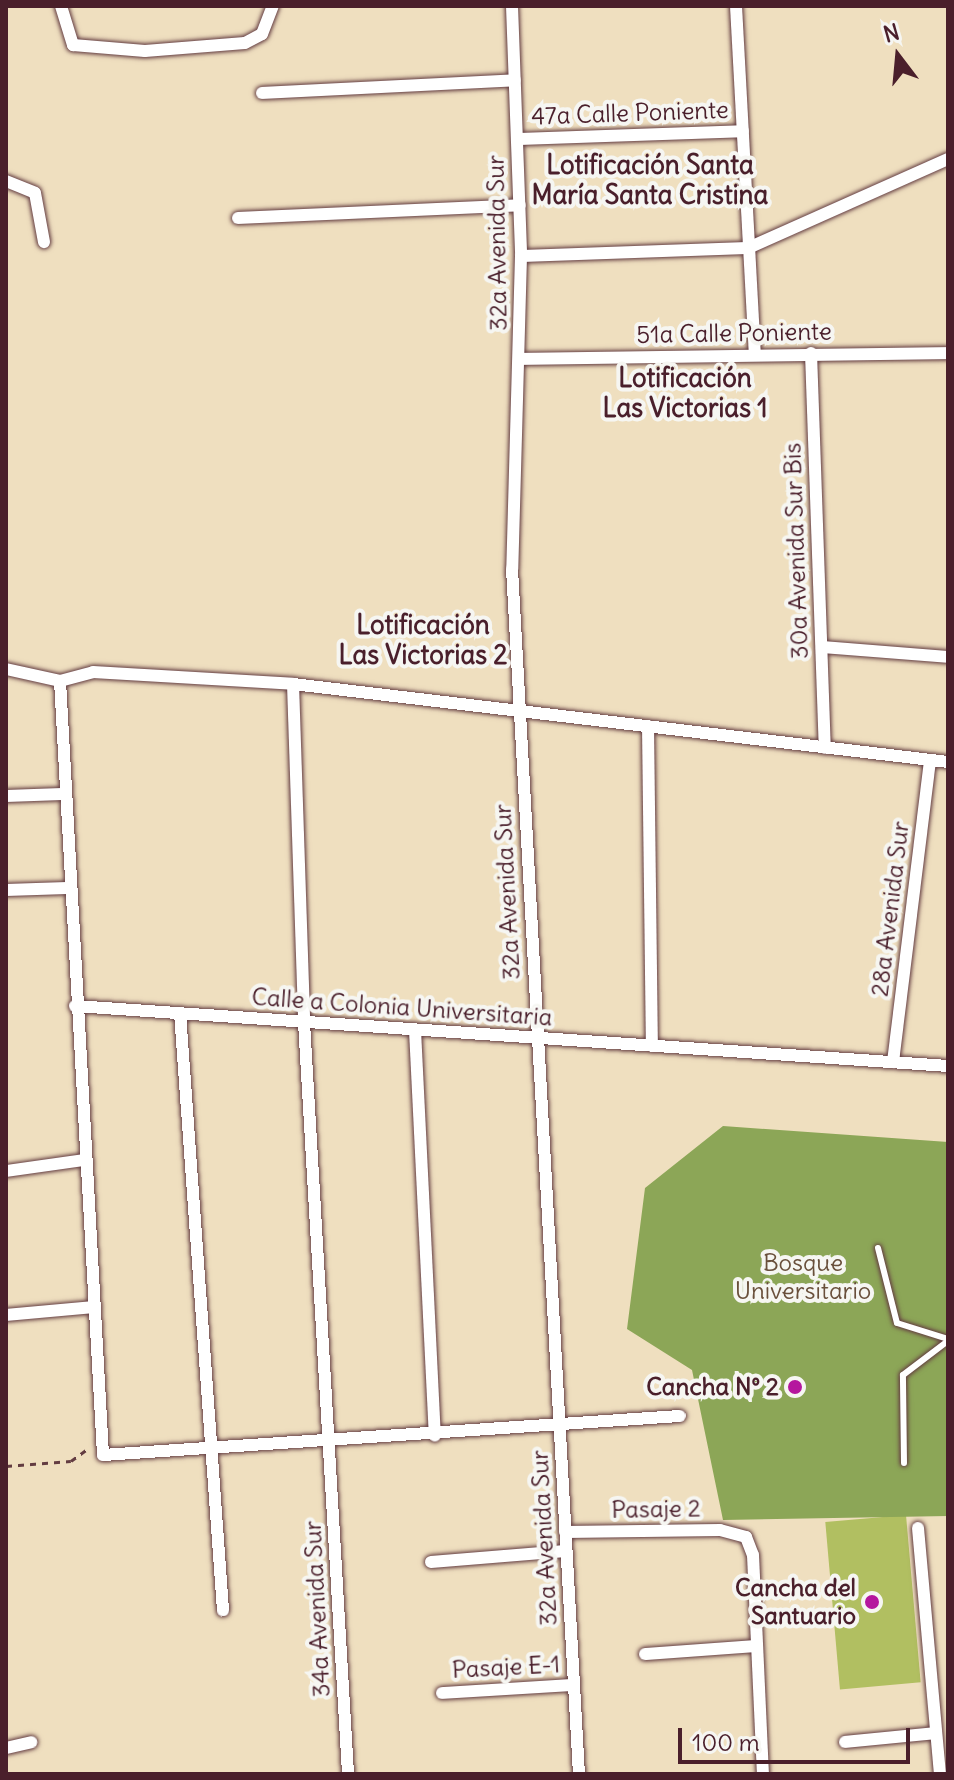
<!DOCTYPE html>
<html>
<head>
<meta charset="utf-8">
<style>
	body { margin:0 }
	#map { position:relative; width:954px; height:1780px; overflow:hidden; background:#efdfbf; font-family:Delius,sans-serif }
	div>[style] { position:absolute }
	[style*='--x'] { left:calc(var(--x)*1px); top:calc(var(--y)*1px); width:calc(var(--w)*1px); rotate:calc(var(--a)*1deg) }
	.green>* { inset:0; background:#b1bf61; transform-origin:0 0 }
	.forest>* { inset:0; background:#8ca657 }
	.path>* { height:3px; margin-top:-1.5px; transform-origin:0; background:repeating-linear-gradient(90deg,#633c41 0 6px,transparent 0 12px) }
	.roads { filter:drop-shadow(0 0 2px #633c41) drop-shadow(0 0 2px #633c41) }
	.lane>* { height:6px; margin:-3px; padding:0 3px; transform-origin:3px; border-radius:3px; background:#fff }
	.street>* { height:12px; margin:-6px; padding:0 6px; transform-origin:6px; border-radius:6px; background:#fff }
	.dots>* { width:22px; height:22px; translate:-50% -50%; box-sizing:border-box; border:4px solid #f6f6f2; border-radius:50% }
	span { translate:-50% -50%; white-space:nowrap; text-align:center; line-height:1.15; -webkit-text-stroke:8px #f6f6f2; paint-order:stroke }
	.street-label { font-size:24px; color:#4a1f2b }
	.park-label { font-size:24px; color:#694f3b }
	.poi-label { font-size:24px; color:#4a1f2b; font-weight:700 }
	.right { translate:-100% -50%; text-align:right }
	.neighbourhood-label { font-size:26px; color:#4a1f2b; font-weight:700 }
	.frame { position:absolute; inset:0; border:8px solid #4a1f2b; pointer-events:none }
	.north { position:absolute; left:858px; top:16px; width:80px; height:80px; -webkit-text-stroke:6px #f6f6f2; paint-order:stroke; rotate:344deg; font-size:22px; font-weight:700; line-height:32px; text-align:center; color:#4a1f2b }
	.north::after { content:''; display:block; margin:auto; width:28px; height:36px; background:#4a1f2b; clip-path:polygon(50% 0,100% 100%,50% 72%,0 100%) }
	.scale { position:absolute; left:678px; top:1728px; width:232px; height:36px; box-sizing:border-box; border:4px solid #4a1f2b; border-top:0; padding-left:10px; font-size:24px; line-height:28px; white-space:nowrap; color:#4a1f2b; -webkit-text-stroke:6px #f6f6f2; paint-order:stroke }
</style>
</head>
<body>
<div id="map">
	<div class="green">
		<i style="left:906px;top:1515px;width:168px;height:81px;rotate:85deg"></i>
	</div>
	<div class="forest">
		<i style="clip-path:polygon(723px 1126px,948px 1142px,948px 1516px,723px 1520px,692px 1370px,627px 1329px,645px 1188px)"></i>
	</div>
	<div class="path">
		<i style="--x:6;--y:1466;--w:65;--a:-4.4"></i>
		<i style="--x:71;--y:1461;--w:22;--a:-36"></i>
	</div>
	<div class="roads">
		<div class="lane">
			<i style="--x:878;--y:1248;--w:77;--a:75.8"></i>
			<i style="--x:897;--y:1323;--w:53;--a:17.4"></i>
			<i style="--x:904;--y:1463;--w:88;--a:-90.7"></i>
			<i style="--x:903;--y:1375;--w:56;--a:-37.1"></i>
		</div>
		<div class="street">
			<i style="--x:61;--y:6;--w:41;--a:72.9"></i>
			<i style="--x:73;--y:45;--w:72;--a:4.8"></i>
			<i style="--x:145;--y:51;--w:100;--a:-4.6"></i>
			<i style="--x:245;--y:43;--w:19;--a:-28"></i>
			<i style="--x:262;--y:34;--w:30;--a:-69"></i>
			<i style="--x:512;--y:6;--w:250;--a:87.9"></i>
			<i style="--x:521;--y:256;--w:313;--a:91.6"></i>
			<i style="--x:512;--y:569;--w:1207;--a:86.82"></i>
			<i style="--x:736;--y:6;--w:349;--a:86.9"></i>
			<i style="--x:262;--y:93;--w:253;--a:-2.9"></i>
			<i style="--x:518;--y:139;--w:225;--a:-2"></i>
			<i style="--x:6;--y:181;--w:31;--a:22"></i>
			<i style="--x:35;--y:193;--w:50;--a:79.6"></i>
			<i style="--x:238;--y:218;--w:282;--a:-2.6"></i>
			<i style="--x:521;--y:256;--w:227;--a:-2"></i>
			<i style="--x:748;--y:248;--w:219;--a:-24"></i>
			<i style="--x:811;--y:353;--w:395;--a:88"></i>
			<i style="--x:520;--y:359;--w:428;--a:-0.8"></i>
			<i style="--x:822;--y:647;--w:126;--a:4.5"></i>
			<i style="--x:6;--y:669;--w:55;--a:12.5"></i>
			<i style="--x:60;--y:681;--w:34;--a:-15"></i>
			<i style="--x:93;--y:672;--w:200;--a:3.4"></i>
			<i style="--x:293;--y:684;--w:660;--a:6.79"></i>
			<i style="--x:60;--y:681;--w:775;--a:86.82"></i>
			<i style="--x:103;--y:1455;--w:578;--a:-3.87"></i>
			<i style="--x:293;--y:684;--w:338;--a:88.1"></i>
			<i style="--x:304;--y:1022;--w:753;--a:86.65"></i>
			<i style="--x:648;--y:726;--w:320;--a:89.3"></i>
			<i style="--x:6;--y:796;--w:56;--a:-2"></i>
			<i style="--x:6;--y:890;--w:61;--a:-1.9"></i>
			<i style="--x:75;--y:1006;--w:875;--a:3.93"></i>
			<i style="--x:180;--y:1013;--w:599;--a:85.88"></i>
			<i style="--x:415;--y:1030;--w:406;--a:87.2"></i>
			<i style="--x:893;--y:1062;--w:304;--a:-83"></i>
			<i style="--x:6;--y:1171;--w:79;--a:-8"></i>
			<i style="--x:6;--y:1315;--w:88;--a:-5.2"></i>
			<i style="--x:918;--y:1528;--w:247;--a:84.9"></i>
			<i style="--x:565;--y:1532;--w:155;--a:-0.7"></i>
			<i style="--x:720;--y:1530;--w:27;--a:15"></i>
			<i style="--x:746;--y:1537;--w:19;--a:69"></i>
			<i style="--x:753;--y:1555;--w:219;--a:87.4"></i>
			<i style="--x:431;--y:1562;--w:135;--a:-4.7"></i>
			<i style="--x:645;--y:1654;--w:112;--a:-4.1"></i>
			<i style="--x:442;--y:1693;--w:132;--a:-3.5"></i>
			<i style="--x:845;--y:1742;--w:91;--a:-5.6"></i>
			<i style="--x:6;--y:1748;--w:26;--a:-13"></i>
		</div>
	</div>
	<div class="dots">
		<i style="left:795px;top:1387px;background:#b5179e"></i>
		<i style="left:872px;top:1602px;background:#b5179e"></i>
	</div>
	<div class="street-label">
		<span style="left:630px;top:113px;rotate:-2deg">47a Calle Poniente</span>
		<span style="left:497px;top:243px;rotate:-91deg">32a Avenida Sur</span>
		<span style="left:734px;top:333px;rotate:-1deg">51a Calle Poniente</span>
		<span style="left:796px;top:551px;rotate:-92deg">30a Avenida Sur Bis</span>
		<span style="left:507px;top:892px;rotate:-93deg">32a Avenida Sur</span>
		<span style="left:890px;top:909px;rotate:-83deg">28a Avenida Sur</span>
		<span style="left:402px;top:1007px;rotate:4deg">Calle a Colonia Universitaria</span>
		<span style="left:656px;top:1509px;rotate:-1deg">Pasaje 2</span>
		<span style="left:544px;top:1538px;rotate:-93deg">32a Avenida Sur</span>
		<span style="left:317px;top:1609px;rotate:-93deg">34a Avenida Sur</span>
		<span style="left:506px;top:1667px;rotate:-3deg">Pasaje E-1</span>
	</div>
	<div class="park-label">
		<span style="left:803px;top:1277px">Bosque<br>Universitario</span>
	</div>
	<div class="poi-label">
		<span class="right" style="left:779px;top:1387px">Cancha Nº 2</span>
		<span class="right" style="left:856px;top:1602px">Cancha del<br>Santuario</span>
	</div>
	<div class="neighbourhood-label">
		<span style="left:650px;top:180px">Lotificación Santa<br>María Santa Cristina</span>
		<span style="left:685px;top:393px">Lotificación<br>Las Victorias 1</span>
		<span style="left:423px;top:640px">Lotificación<br>Las Victorias 2</span>
	</div>
	<div class="frame"></div>
	<div class="north">N</div>
	<div class="scale">100 m</div>
</div>
</body>
</html>
